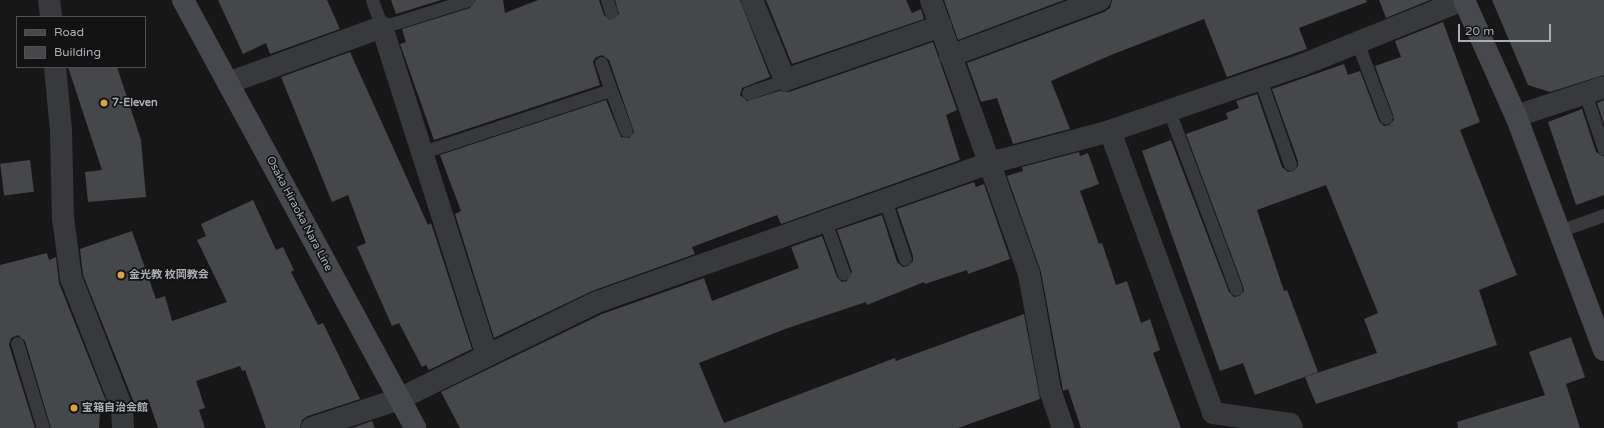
<!DOCTYPE html>
<html>
<head>
<meta charset="utf-8">
<style>
	body { margin:0 }
	#map { position:relative; width:1604px; height:428px; overflow:hidden; background:#171718; font-family:"Varela Round","Noto Sans JP",sans-serif }
	div>[style] { position:absolute }
	[style*='--x'] { left:calc(var(--x)*1px); top:calc(var(--y)*1px); width:calc(var(--w)*1px); rotate:calc(var(--a)*1deg) }
	.building>* { inset:0; background:#46474b; transform-origin:0 0 }
	.lane>* { height:13px; margin:-6.5px; padding:0 6.5px; transform-origin:6.5px; border-radius:6.5px; background:#38393d }
	.street>* { height:22px; margin:-11px; padding:0 11px; transform-origin:11px; border-radius:11px; background:#38393d }
	.secondary>* { height:22px; margin:-11px; padding:0 11px; transform-origin:11px; border-radius:11px; background:#46484d }
	.dots>* { width:11px; height:11px; translate:-50% -50%; box-sizing:border-box; border:2px solid #121213; border-radius:50% }
	span { translate:-50% -50%; white-space:nowrap; text-align:center; line-height:1.15; -webkit-text-stroke:3.5px #121213; paint-order:stroke }
	.poi-label { font-size:11px; color:#aaafb7; font-weight:700 }
	.left { translate:0 -50%; text-align:left }
	.street-label { font-size:11px; color:#aaafb7 }
	.legend { position:absolute; left:16px; top:16px; width:130px; height:52px; box-sizing:border-box; background:#121213; border:1px solid #4f5155; margin:0; padding:5px 7px; list-style:none; font-size:12px; color:#aaafb7 }
	.legend li { display:flex; align-items:center; gap:8px; height:20px }
	.legend b { width:20px; border:1px solid #4f5155 }
	.scale { position:absolute; left:1458px; top:24px; width:93px; height:18px; box-sizing:border-box; border:2px solid #aaafb7; border-top:0; padding-left:5px; font-size:12px; line-height:14px; white-space:nowrap; color:#aaafb7; -webkit-text-stroke:3px #121213; paint-order:stroke }
</style>
</head>
<body>
<div id="map">
	<div class="building">
		<i style="clip-path:polygon(218px 0,327px 0,340px 29px,270px 54px,266px 43px,243px 54px)"></i>
		<i style="clip-path:polygon(391px 0,441px 0,396px 14px)"></i>
		<i style="clip-path:polygon(476px 0,503px 0,505px 13px,538px 0,599px 0,604px 15px,610px 20px,619px 14px,615px 0,740px 0,770px 77px,742px 88px,740px 95px,747px 101px,779px 91px,789px 92px,933px 42px,957px 110px,946px 115px,960px 160px,781px 224px,777px 215px,692px 247px,695px 254px,592px 291px,494px 338px,455px 214px,461px 211px,440px 155px,606px 100px,621px 137px,629px 138px,634px 132px,609px 60px,602px 55px,595px 58px,593px 62px,600px 85px,434px 140px,400px 44px,406px 42px,402px 29px,470px 8px)"></i>
		<i style="clip-path:polygon(766px 0,906px 0,912px 13px,921px 9px,924px 19px,792px 64px)"></i>
		<i style="clip-path:polygon(944px 0,1064px 0,958px 40px)"></i>
		<i style="clip-path:polygon(1112px 0,1366px 0,1367px 2px,1299px 28px,1307px 49px,1227px 77px,1204px 19px,1111px 55px,1051px 81px,1070px 129px,1013px 144px,997px 98px,981px 102px,967px 63px,1104px 12px,1110px 8px)"></i>
		<i style="clip-path:polygon(1379px 0,1430px 0,1386px 18px)"></i>
		<i style="clip-path:polygon(1492px 0,1604px 0,1604px 75px,1550px 92px,1528px 85px)"></i>
		<i style="clip-path:polygon(1443px 22px,1480px 122px,1460px 130px,1517px 275px,1479px 290px,1497px 345px,1316px 404px,1305px 377px,1377px 353px,1364px 319px,1378px 313px,1326px 185px,1257px 210px,1284px 291px,1287px 290px,1318px 372px,1255px 395px,1243px 363px,1220px 371px,1142px 151px,1171px 140px,1229px 292px,1234px 297px,1239px 296px,1244px 291px,1243px 286px,1186px 134px,1228px 119px,1226px 113px,1239px 108px,1236px 101px,1257px 94px,1282px 167px,1288px 172px,1293px 171px,1298px 166px,1298px 161px,1272px 89px,1344px 64px,1348px 75px,1360px 71px,1379px 121px,1384px 126px,1389px 125px,1394px 120px,1393px 115px,1375px 66px,1401px 57px,1395px 41px)"></i>
		<i style="clip-path:polygon(350px 52px,428px 225px,431px 223px,472px 349px,429px 370px,426px 365px,422px 367px,399px 323px,392px 326px,357px 247px,366px 243px,348px 195px,332px 202px,281px 77px)"></i>
		<i style="clip-path:polygon(68px 67px,117px 67px,141px 140px,146px 197px,88px 202px,85px 172px,102px 170px)"></i>
		<i style="clip-path:polygon(1604px 100px,1604px 124px,1597px 103px)"></i>
		<i style="clip-path:polygon(1582px 109px,1596px 152px,1604px 157px,1604px 195px,1576px 205px,1548px 122px)"></i>
		<i style="clip-path:polygon(1079px 152px,1080px 156px,1088px 153px,1099px 184px,1080px 191px,1099px 244px,1102px 243px,1116px 285px,1127px 281px,1141px 323px,1150px 319px,1160px 350px,1153px 353px,1181px 428px,1081px 428px,1068px 389px,1063px 391px,1041px 272px,1007px 176px,1023px 171px,1022px 167px)"></i>
		<i style="left:30px;top:160px;width:32px;height:30px;rotate:83deg"></i>
		<i style="clip-path:polygon(974px 182px,976px 187px,984px 184px,1010px 259px,968px 274px,967px 270px,925px 284px,924px 282px,867px 305px,866px 302px,785px 329px,699px 363px,724px 423px,895px 358px,896px 361px,1024px 314px,1040px 399px,958px 428px,460px 428px,441px 392px,602px 314px,704px 278px,712px 301px,799px 268px,791px 247px,822px 236px,837px 277px,842px 282px,847px 281px,852px 272px,837px 230px,882px 215px,897px 262px,903px 267px,908px 266px,913px 261px,913px 256px,897px 209px)"></i>
		<i style="clip-path:polygon(253px 200px,276px 250px,283px 247px,294px 270px,291px 272px,318px 325px,323px 323px,360px 399px,308px 416px,302px 420px,300px 428px,266px 428px,245px 370px,242px 371px,240px 366px,196px 381px,205px 408px,199px 410px,205px 428px,158px 428px,148px 399px,134px 403px,83px 275px,80px 249px,132px 231px,156px 299px,165px 296px,172px 321px,227px 302px,197px 240px,206px 236px,201px 224px)"></i>
		<i style="clip-path:polygon(47px 253px,49px 260px,56px 257px,59px 283px,110px 411px,100px 414px,99px 428px,51px 428px,25px 341px,18px 335px,11px 338px,9px 345px,35px 428px,0 428px,0 265px)"></i>
		<i style="clip-path:polygon(1571px 337px,1585px 377px,1566px 384px,1580px 428px,1458px 428px,1457px 422px,1545px 395px,1529px 352px)"></i>
		<i style="clip-path:polygon(372px 421px,375px 428px,352px 428px)"></i>
	</div>
	<div class="lane">
		<i style="--x:372;--y:0;--w:29;--a:70"></i>
		<i style="--x:382;--y:27;--w:90;--a:-17.4"></i>
		<i style="--x:607;--y:0;--w:13;--a:72"></i>
		<i style="--x:1357;--y:42;--w:81;--a:69.1"></i>
		<i style="--x:601;--y:63;--w:72;--a:69.8"></i>
		<i style="--x:1260;--y:79;--w:90;--a:70.6"></i>
		<i style="--x:748;--y:93;--w:39;--a:-19"></i>
		<i style="--x:1585;--y:93;--w:59;--a:71.3"></i>
		<i style="--x:1169;--y:111;--w:190;--a:69.4"></i>
		<i style="--x:423;--y:152;--w:197;--a:-18.3"></i>
		<i style="--x:885;--y:200;--w:62;--a:71.3"></i>
		<i style="--x:825;--y:221;--w:56;--a:70.3"></i>
		<i style="--x:1559;--y:231;--w:48;--a:-19.6"></i>
		<i style="--x:17;--y:343;--w:89;--a:73"></i>
	</div>
	<div class="street">
		<i style="--x:49;--y:0;--w:17;--a:83"></i>
		<i style="--x:752;--y:0;--w:87;--a:67.6"></i>
		<i style="--x:785;--y:80;--w:165;--a:-19.1"></i>
		<i style="--x:931;--y:0;--w:291;--a:70.3"></i>
		<i style="--x:1029;--y:274;--w:118;--a:79.7"></i>
		<i style="--x:1050;--y:390;--w:40;--a:71.1"></i>
		<i style="--x:950;--y:56;--w:160;--a:-20.5"></i>
		<i style="--x:55;--y:67;--w:64;--a:84.6"></i>
		<i style="--x:61;--y:131;--w:87;--a:88.7"></i>
		<i style="--x:63;--y:218;--w:61;--a:82.4"></i>
		<i style="--x:71;--y:278;--w:140;--a:68.6"></i>
		<i style="--x:122;--y:408;--w:20;--a:87"></i>
		<i style="--x:228;--y:83;--w:164;--a:-20"></i>
		<i style="--x:382;--y:27;--w:345;--a:72.3"></i>
		<i style="--x:1516;--y:116;--w:93;--a:-18.2"></i>
		<i style="--x:1110;--y:131;--w:300;--a:69.9"></i>
		<i style="--x:1213;--y:413;--w:78;--a:8.1"></i>
		<i style="--x:1290;--y:424;--w:4;--a:63"></i>
		<i style="--x:312;--y:428;--w:92;--a:-18.4"></i>
		<i style="--x:399;--y:399;--w:220;--a:-26.1"></i>
		<i style="--x:597;--y:302;--w:417;--a:-19.5"></i>
		<i style="--x:990;--y:163;--w:124;--a:-14.9"></i>
		<i style="--x:1110;--y:131;--w:203;--a:-19"></i>
		<i style="--x:1302;--y:65;--w:174;--a:-22"></i>
	</div>
	<div class="secondary">
		<i style="--x:183;--y:0;--w:487;--a:61.5"></i>
		<i style="--x:1464;--y:0;--w:127;--a:65.9"></i>
		<i style="--x:1516;--y:116;--w:250;--a:69.4"></i>
	</div>
	<div class="dots">
		<i style="left:104px;top:103px;background:#dca24b"></i>
		<i style="left:121px;top:275px;background:#dca24b"></i>
		<i style="left:74px;top:408px;background:#dca24b"></i>
	</div>
	<div class="poi-label">
		<span class="left" style="left:112px;top:103px">7-Eleven</span>
		<span class="left" style="left:129px;top:275px">金光教 枚岡教会</span>
		<span class="left" style="left:82px;top:408px">宝箱自治会館</span>
	</div>
	<div class="street-label">
		<span style="left:299px;top:214px;rotate:62deg">Osaka Hiraoka Nara Line</span>
	</div>
	<ul class="legend">
	<li><b style="height:5px;background:#46484d"></b>Road</li>
	<li><b style="height:11px;background:#46474b"></b>Building</li>
	</ul>
	<div class="scale">20 m</div>
</div>
</body>
</html>
